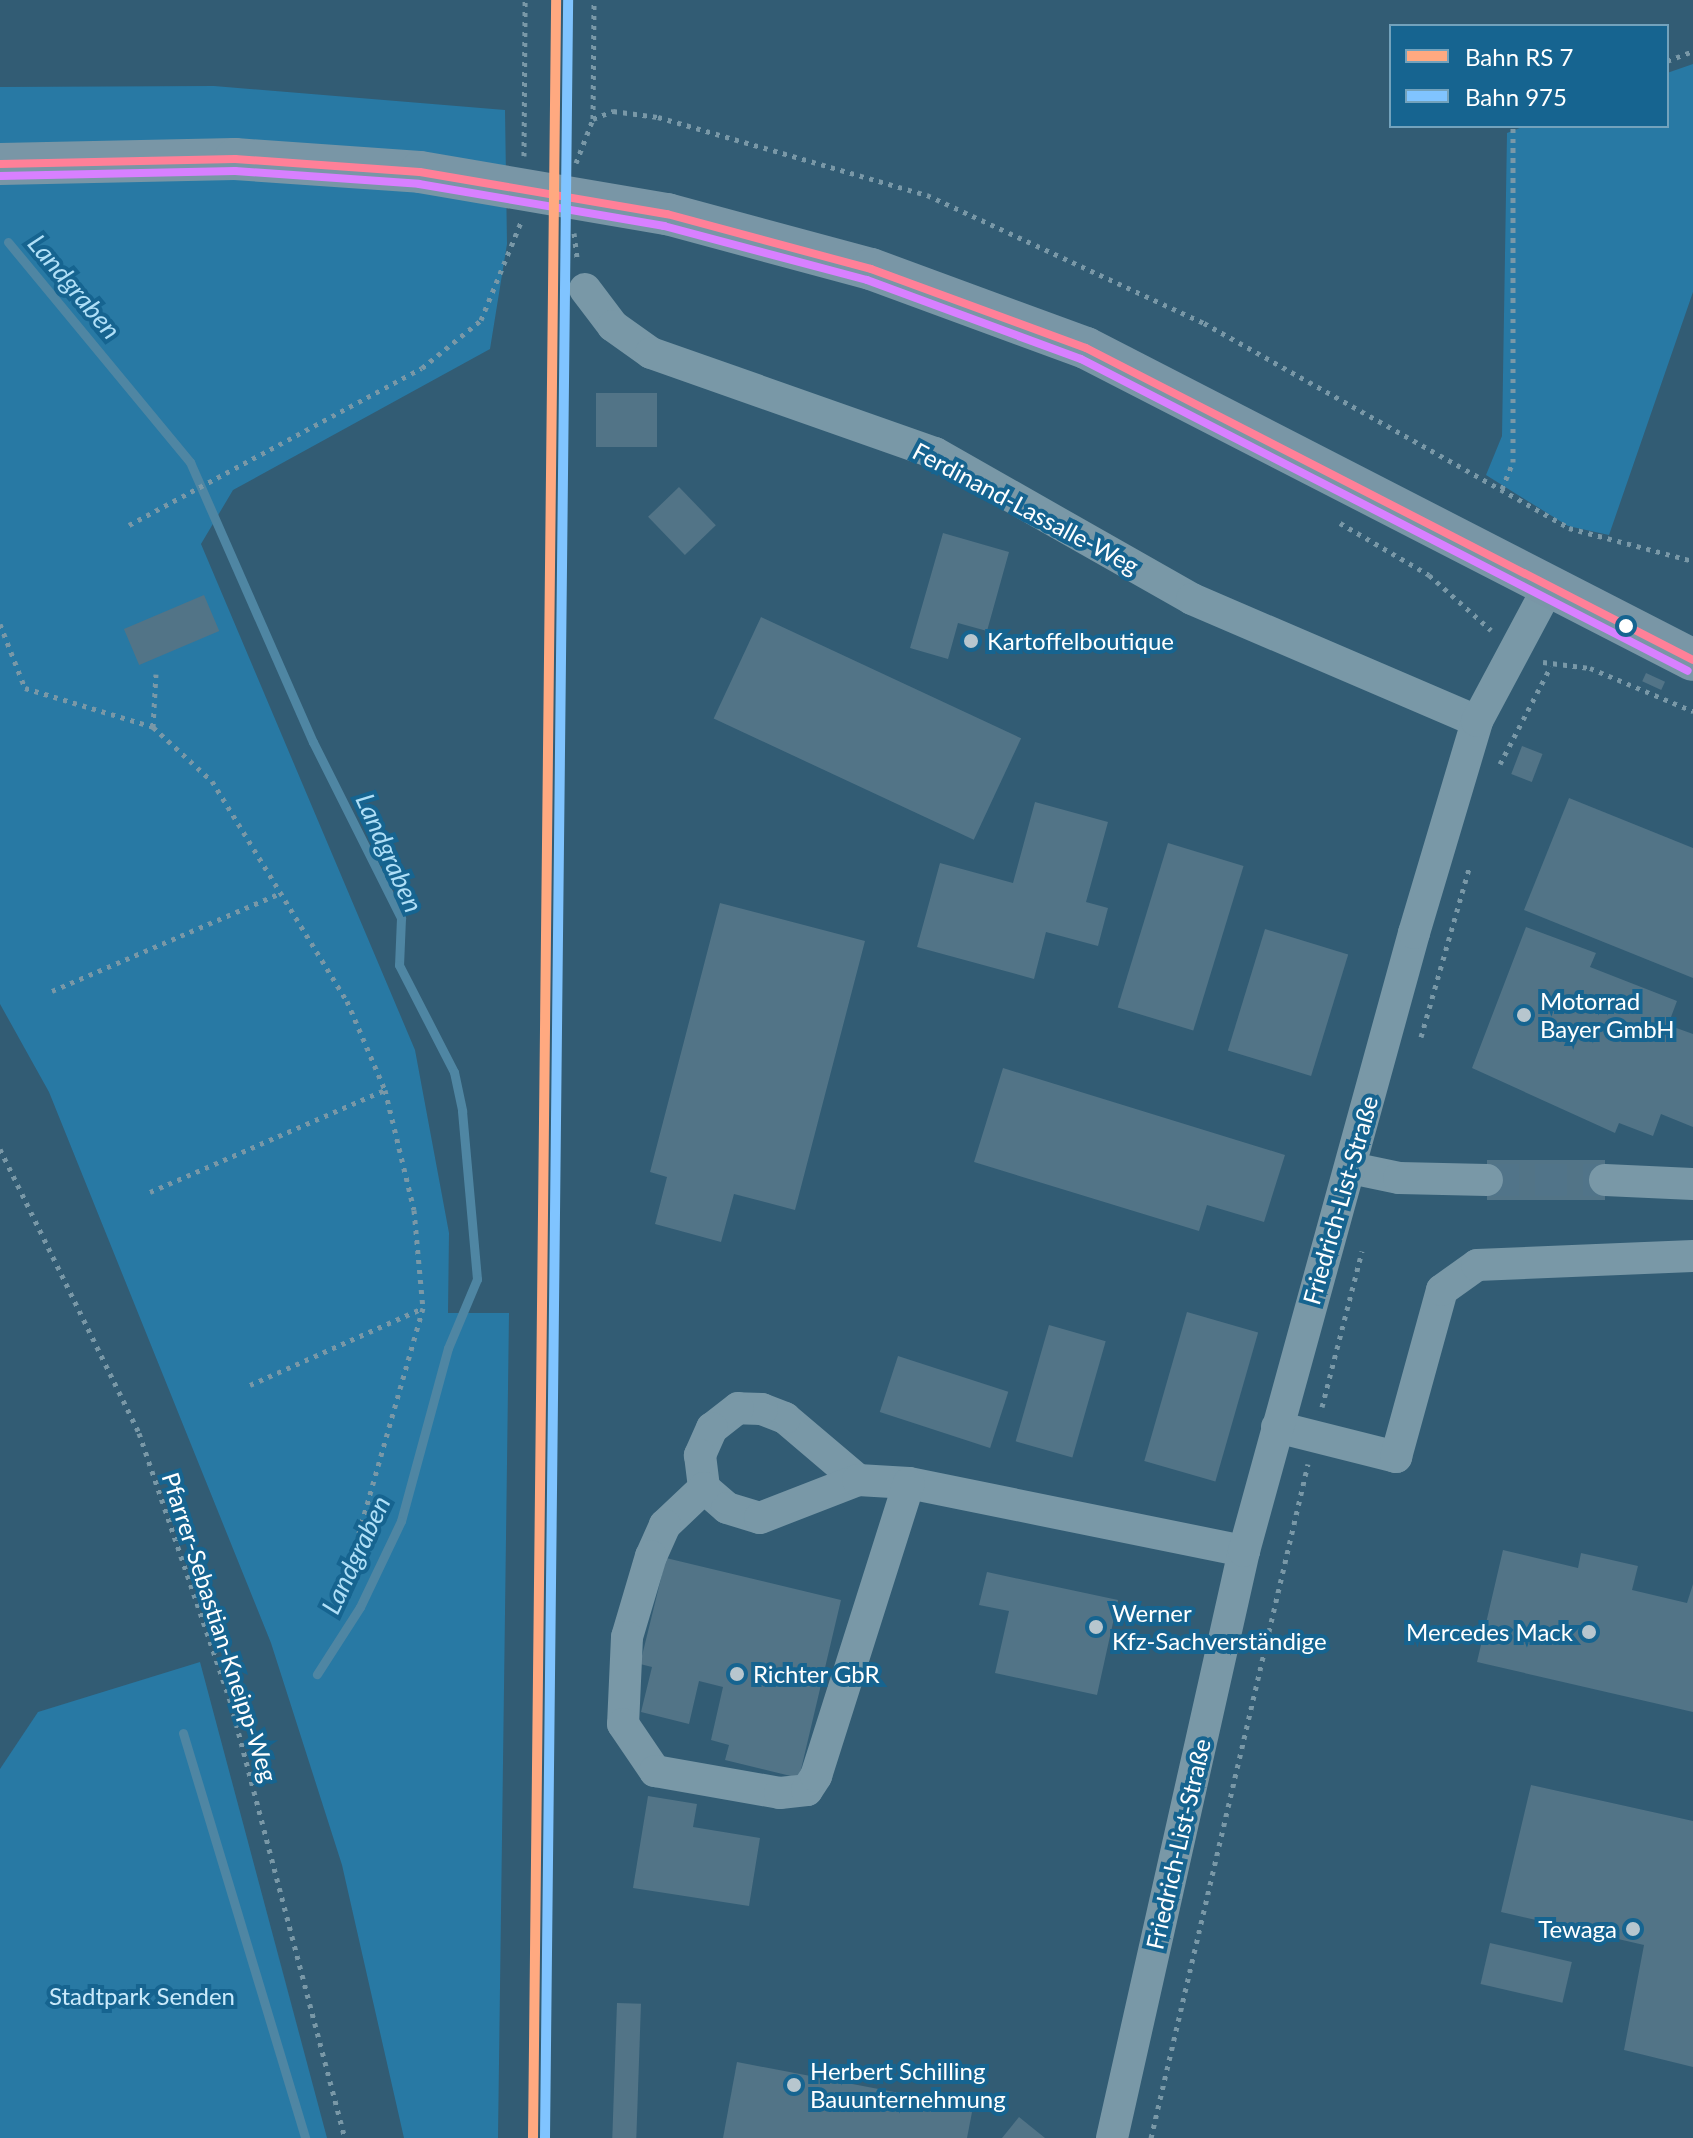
<!DOCTYPE html>
<html>
<head>
<meta charset="utf-8">
<style>
	body { margin:0 }
	#map { position:relative; width:1693px; height:2138px; overflow:hidden; background:#325c74; font-family:Lato,sans-serif }
	div>[style] { position:absolute }
	[style*='--x'] { left:calc(var(--x)*1px); top:calc(var(--y)*1px); width:calc(var(--w)*1px); rotate:calc(var(--a)*1deg) }
	.green>* { inset:0; background:#2879a4 }
	.stream>* { height:9px; margin:-4.5px; padding:0 4.5px; transform-origin:4.5px; border-radius:4.5px; background:#4f86a3 }
	.building>* { inset:0; background:#527487; transform-origin:0 0 }
	.minor-tunnel>* { height:32px; margin-top:-16px; transform-origin:0; background:repeating-linear-gradient(90deg,#517489 0 32px,transparent 0 48px) }
	.path>* { height:5px; margin-top:-2.5px; transform-origin:0; background:repeating-linear-gradient(90deg,#7998a7 0 4px,transparent 0 10px) }
	.minor>* { height:32px; margin:-16px; padding:0 16px; transform-origin:16px; border-radius:16px; background:#7998a7 }
	.major>* { height:42px; margin:-21px; padding:0 21px; transform-origin:21px; border-radius:21px; background:#7996a6 }
	.bus-1>* { height:8px; margin:-4px; padding:0 4px; transform-origin:4px; border-radius:4px; background:#ff8098 }
	.bus-2>* { height:8px; margin:-4px; padding:0 4px; transform-origin:4px; border-radius:4px; background:#d880ff }
	.rail-1>* { height:10px; margin:-5px; padding:0 5px; transform-origin:5px; border-radius:5px; background:#ffa980 }
	.rail-2>* { height:10px; margin:-5px; padding:0 5px; transform-origin:5px; border-radius:5px; background:#80c4ff }
	.dots>* { width:22px; height:22px; translate:-50% -50%; box-sizing:border-box; border:4px solid #166490; border-radius:50% }
	span { translate:-50% -50%; white-space:nowrap; text-align:center; line-height:1.15; -webkit-text-stroke:8px #166490; paint-order:stroke }
	.street-label { font-size:24px; color:#fff }
	.poi-label { font-size:24px; color:#fff }
	.left { translate:0 -50%; text-align:left }
	.right { translate:-100% -50%; text-align:right }
	.park-label { font-size:24px; color:#caeafb }
	.water-label { font-size:26px; color:#afdff7; font-style:italic }
	.legend { position:absolute; left:1389px; top:24px; width:280px; height:104px; box-sizing:border-box; background:#166490; border:2px solid #73a2bc; margin:0; padding:10px 14px; list-style:none; font-size:24px; color:#fff }
	.legend li { display:flex; align-items:center; gap:16px; height:40px }
	.legend b { width:40px; border:2px solid #73a2bc }
</style>
</head>
<body>
<div id="map">
	<div class="green">
		<i style="clip-path:polygon(1693px 64px,1693px 292px,1609px 535px,1568px 526px,1486px 475px,1502px 436px,1507px 133px,1525px 126px,1667px 126px,1667px 73px)"></i>
		<i style="clip-path:polygon(214px 86px,505px 110px,507px 244px,490px 349px,233px 490px,201px 544px,415px 1050px,449px 1233px,448px 1313px,509px 1313px,498px 2138px,404px 2138px,342px 1865px,271px 1643px,49px 1092px,0 1004px,0 87px)"></i>
		<i style="clip-path:polygon(200px 1662px,327px 2138px,0 2138px,0 1769px,38px 1712px)"></i>
	</div>
	<div class="stream">
		<i style="--x:8;--y:242;--w:286;--a:50.4"></i>
		<i style="--x:190;--y:462;--w:306;--a:66.3"></i>
		<i style="--x:313;--y:742;--w:197;--a:63.4"></i>
		<i style="--x:401;--y:918;--w:47;--a:92.4"></i>
		<i style="--x:399;--y:965;--w:120;--a:62.8"></i>
		<i style="--x:454;--y:1072;--w:40;--a:78"></i>
		<i style="--x:462;--y:1111;--w:169;--a:84.9"></i>
		<i style="--x:477;--y:1279;--w:75;--a:112.8"></i>
		<i style="--x:448;--y:1348;--w:179;--a:105.2"></i>
		<i style="--x:401;--y:1521;--w:95;--a:115.5"></i>
		<i style="--x:360;--y:1607;--w:80;--a:122.7"></i>
		<i style="--x:183;--y:1733;--w:423;--a:73.2"></i>
	</div>
	<div class="building">
		<i style="left:596px;top:393px;width:61px;height:54px"></i>
		<i style="left:679px;top:487px;width:53px;height:43px;rotate:46deg"></i>
		<i style="clip-path:polygon(943px 533px,1009px 552px,987px 631px,958px 623px,948px 659px,910px 648px)"></i>
		<i style="left:204px;top:595px;width:39px;height:87px;rotate:67deg"></i>
		<i style="left:761px;top:617px;width:287px;height:112px;rotate:25deg"></i>
		<i style="left:1646px;top:673px;width:21px;height:9px;rotate:25deg"></i>
		<i style="left:1522px;top:746px;width:22px;height:30px;rotate:21deg"></i>
		<i style="clip-path:polygon(1569px 798px,1693px 848px,1693px 978px,1524px 910px)"></i>
		<i style="clip-path:polygon(1035px 802px,1108px 822px,1086px 902px,1108px 908px,1098px 946px,1046px 932px,1034px 979px,917px 947px,940px 863px,1013px 883px)"></i>
		<i style="left:1168px;top:843px;width:79px;height:172px;rotate:17deg"></i>
		<i style="clip-path:polygon(720px 903px,865px 941px,795px 1210px,734px 1194px,721px 1242px,655px 1224px,667px 1177px,650px 1172px)"></i>
		<i style="clip-path:polygon(1526px 927px,1596px 953px,1590px 967px,1677px 1001px,1668px 1025px,1693px 1034px,1693px 1127px,1661px 1114px,1653px 1136px,1619px 1123px,1615px 1133px,1472px 1068px)"></i>
		<i style="left:1265px;top:929px;width:87px;height:127px;rotate:17deg"></i>
		<i style="clip-path:polygon(1003px 1068px,1285px 1155px,1264px 1222px,1207px 1205px,1199px 1231px,974px 1162px)"></i>
		<i style="left:1487px;top:1160px;width:118px;height:40px"></i>
		<i style="left:1187px;top:1312px;width:74px;height:155px;rotate:16deg"></i>
		<i style="left:1049px;top:1325px;width:59px;height:121px;rotate:16deg"></i>
		<i style="left:898px;top:1356px;width:116px;height:59px;rotate:18deg"></i>
		<i style="clip-path:polygon(1503px 1550px,1578px 1568px,1581px 1553px,1638px 1566px,1632px 1590px,1687px 1603px,1693px 1584px,1693px 1712px,1477px 1662px)"></i>
		<i style="clip-path:polygon(666px 1558px,841px 1600px,799px 1778px,725px 1760px,729px 1745px,711px 1740px,723px 1687px,699px 1681px,689px 1724px,641px 1712px,652px 1667px,640px 1664px)"></i>
		<i style="clip-path:polygon(987px 1572px,1118px 1600px,1097px 1695px,995px 1673px,1009px 1611px,979px 1605px)"></i>
		<i style="clip-path:polygon(1531px 1785px,1693px 1821px,1693px 2067px,1624px 2050px,1644px 1945px,1501px 1912px)"></i>
		<i style="clip-path:polygon(648px 1796px,697px 1804px,693px 1827px,760px 1838px,749px 1906px,633px 1888px)"></i>
		<i style="left:1490px;top:1943px;width:84px;height:42px;rotate:13deg"></i>
		<i style="left:617px;top:2003px;width:24px;height:135px;rotate:2deg"></i>
		<i style="clip-path:polygon(737px 2062px,973px 2107px,967px 2138px,723px 2138px)"></i>
		<i style="clip-path:polygon(1019px 2117px,1045px 2138px,1002px 2138px)"></i>
	</div>
	<div class="minor-tunnel">
		<i style="--x:1487;--y:1180;--w:118;--a:0"></i>
	</div>
	<div class="path">
		<i style="--x:1667;--y:61;--w:28;--a:-21"></i>
		<i style="--x:593;--y:119;--w:22;--a:-22"></i>
		<i style="--x:613;--y:111;--w:45;--a:7.6"></i>
		<i style="--x:658;--y:117;--w:280;--a:16.2"></i>
		<i style="--x:927;--y:195;--w:305;--a:24.8"></i>
		<i style="--x:1204;--y:323;--w:419;--a:29.3"></i>
		<i style="--x:1569;--y:528;--w:128;--a:14.9"></i>
		<i style="--x:524;--y:156;--w:156;--a:-89.6"></i>
		<i style="--x:576;--y:163;--w:47;--a:-68.9"></i>
		<i style="--x:593;--y:119;--w:119;--a:-89.5"></i>
		<i style="--x:574;--y:233;--w:26;--a:83"></i>
		<i style="--x:1502;--y:489;--w:29;--a:-68"></i>
		<i style="--x:1513;--y:462;--w:336;--a:-90"></i>
		<i style="--x:1340;--y:523;--w:103;--a:30.3"></i>
		<i style="--x:1429;--y:575;--w:83;--a:41.6"></i>
		<i style="--x:129;--y:525;--w:332;--a:-28.2"></i>
		<i style="--x:422;--y:368;--w:76;--a:-39.1"></i>
		<i style="--x:481;--y:320;--w:106;--a:-67.8"></i>
		<i style="--x:0;--y:624;--w:69;--a:68.7"></i>
		<i style="--x:25;--y:688;--w:134;--a:16.9"></i>
		<i style="--x:153;--y:727;--w:80;--a:42.5"></i>
		<i style="--x:212;--y:781;--w:258;--a:58.5"></i>
		<i style="--x:347;--y:1001;--w:97;--a:66.9"></i>
		<i style="--x:385;--y:1090;--w:123;--a:76.4"></i>
		<i style="--x:414;--y:1210;--w:98;--a:84.8"></i>
		<i style="--x:423;--y:1308;--w:240;--a:105.9"></i>
		<i style="--x:1543;--y:662;--w:47;--a:7.3"></i>
		<i style="--x:1590;--y:668;--w:112;--a:22.7"></i>
		<i style="--x:153;--y:727;--w:53;--a:-86.8"></i>
		<i style="--x:1500;--y:764;--w:110;--a:-62.5"></i>
		<i style="--x:52;--y:991;--w:249;--a:-23.2"></i>
		<i style="--x:1421;--y:1037;--w:179;--a:-74.1"></i>
		<i style="--x:0;--y:1149;--w:316;--a:63.9"></i>
		<i style="--x:139;--y:1433;--w:286;--a:71.2"></i>
		<i style="--x:231;--y:1704;--w:449;--a:75.3"></i>
		<i style="--x:150;--y:1192;--w:256;--a:-23.5"></i>
		<i style="--x:250;--y:1385;--w:189;--a:-24"></i>
		<i style="--x:1322;--y:1407;--w:161;--a:-75.6"></i>
		<i style="--x:1151;--y:2138;--w:692;--a:-76.89"></i>
	</div>
	<div class="minor">
		<i style="--x:585;--y:289;--w:46;--a:52.9"></i>
		<i style="--x:613;--y:326;--w:47;--a:35.4"></i>
		<i style="--x:651;--y:353;--w:301;--a:19.4"></i>
		<i style="--x:935;--y:453;--w:296;--a:29.6"></i>
		<i style="--x:1192;--y:599;--w:310;--a:23.2"></i>
		<i style="--x:1351;--y:1168;--w:49;--a:11.8"></i>
		<i style="--x:1399;--y:1178;--w:88;--a:1.3"></i>
		<i style="--x:1605;--y:1180;--w:88;--a:2.6"></i>
		<i style="--x:1277;--y:1427;--w:123;--a:14.1"></i>
		<i style="--x:1396;--y:1457;--w:173;--a:-74.6"></i>
		<i style="--x:1442;--y:1290;--w:43;--a:-35.5"></i>
		<i style="--x:1477;--y:1265;--w:216;--a:-2.4"></i>
		<i style="--x:858;--y:1480;--w:96;--a:-139.7"></i>
		<i style="--x:785;--y:1418;--w:25;--a:-159"></i>
		<i style="--x:762;--y:1409;--w:24;--a:-178"></i>
		<i style="--x:738;--y:1408;--w:33;--a:142"></i>
		<i style="--x:712;--y:1428;--w:30;--a:114"></i>
		<i style="--x:700;--y:1455;--w:33;--a:83"></i>
		<i style="--x:704;--y:1488;--w:30;--a:41"></i>
		<i style="--x:727;--y:1508;--w:34;--a:17"></i>
		<i style="--x:760;--y:1518;--w:105;--a:-21.2"></i>
		<i style="--x:858;--y:1480;--w:51;--a:3.4"></i>
		<i style="--x:909;--y:1483;--w:342;--a:11.5"></i>
		<i style="--x:704;--y:1488;--w:54;--a:136.5"></i>
		<i style="--x:665;--y:1525;--w:34;--a:114"></i>
		<i style="--x:651;--y:1556;--w:84;--a:106.5"></i>
		<i style="--x:627;--y:1637;--w:87;--a:92.6"></i>
		<i style="--x:623;--y:1724;--w:57;--a:55.8"></i>
		<i style="--x:655;--y:1771;--w:127;--a:10"></i>
		<i style="--x:780;--y:1793;--w:27;--a:-6"></i>
		<i style="--x:807;--y:1790;--w:17;--a:-57"></i>
		<i style="--x:816;--y:1776;--w:307;--a:-72.4"></i>
		<i style="--x:1112;--y:2138;--w:602;--a:-77.33"></i>
		<i style="--x:1244;--y:1551;--w:641;--a:-74.62"></i>
		<i style="--x:1414;--y:933;--w:221;--a:-73.4"></i>
		<i style="--x:1477;--y:721;--w:153;--a:-61.9"></i>
	</div>
	<div class="major">
		<i style="--x:0;--y:164;--w:235;--a:-1.2"></i>
		<i style="--x:235;--y:159;--w:185;--a:4"></i>
		<i style="--x:420;--y:172;--w:251;--a:9.7"></i>
		<i style="--x:667;--y:214;--w:211;--a:15.1"></i>
		<i style="--x:871;--y:269;--w:229;--a:20.2"></i>
		<i style="--x:1086;--y:348;--w:682;--a:27.2"></i>
	</div>
	<div class="bus-1">
		<i style="--x:0;--y:164;--w:235;--a:-1.2"></i>
		<i style="--x:235;--y:159;--w:185;--a:4"></i>
		<i style="--x:420;--y:172;--w:251;--a:9.7"></i>
		<i style="--x:667;--y:214;--w:211;--a:15.1"></i>
		<i style="--x:871;--y:269;--w:229;--a:20.2"></i>
		<i style="--x:1086;--y:348;--w:682;--a:27.2"></i>
	</div>
	<div class="bus-2">
		<i style="--x:0;--y:176;--w:235;--a:-1.2"></i>
		<i style="--x:235;--y:171;--w:184;--a:4"></i>
		<i style="--x:419;--y:184;--w:249;--a:9.7"></i>
		<i style="--x:664;--y:226;--w:210;--a:14.9"></i>
		<i style="--x:867;--y:280;--w:228;--a:20.3"></i>
		<i style="--x:1081;--y:359;--w:682;--a:27.2"></i>
	</div>
	<div class="rail-1">
		<i style="--x:533;--y:2138;--w:2138;--a:-89.38"></i>
	</div>
	<div class="rail-2">
		<i style="--x:545;--y:2138;--w:2138;--a:-89.38"></i>
	</div>
	<div class="dots">
		<i style="left:1626px;top:626px;background:#fff"></i>
		<i style="left:971px;top:641px;background:#b7c6ce"></i>
		<i style="left:1524px;top:1015px;background:#b7c6ce"></i>
		<i style="left:1096px;top:1627px;background:#b7c6ce"></i>
		<i style="left:1589px;top:1632px;background:#b7c6ce"></i>
		<i style="left:737px;top:1674px;background:#b7c6ce"></i>
		<i style="left:1633px;top:1929px;background:#b7c6ce"></i>
		<i style="left:794px;top:2085px;background:#b7c6ce"></i>
	</div>
	<div class="street-label">
		<span style="left:1026px;top:508px;rotate:28deg">Ferdinand-Lassalle-Weg</span>
		<span style="left:1340px;top:1200px;rotate:-74deg">Friedrich-List-Straße</span>
		<span style="left:220px;top:1627px;rotate:72deg">Pfarrer-Sebastian-Kneipp-Weg</span>
		<span style="left:1178px;top:1844px;rotate:-77deg">Friedrich-List-Straße</span>
	</div>
	<div class="poi-label">
		<span class="left" style="left:987px;top:641px">Kartoffelboutique</span>
		<span class="left" style="left:1540px;top:1015px">Motorrad<br>Bayer GmbH</span>
		<span class="left" style="left:1112px;top:1627px">Werner<br>Kfz-Sachverständige</span>
		<span class="right" style="left:1573px;top:1632px">Mercedes Mack</span>
		<span class="left" style="left:753px;top:1674px">Richter GbR</span>
		<span class="right" style="left:1617px;top:1929px">Tewaga</span>
		<span class="left" style="left:810px;top:2085px">Herbert Schilling<br>Bauunternehmung</span>
	</div>
	<div class="park-label">
		<span style="left:142px;top:1996px">Stadtpark Senden</span>
	</div>
	<div class="water-label">
		<span style="left:74px;top:287px;rotate:50deg">Landgraben</span>
		<span style="left:389px;top:853px;rotate:66deg">Landgraben</span>
		<span style="left:356px;top:1555px;rotate:-65deg">Landgraben</span>
	</div>
	<ul class="legend">
	<li><b style="height:10px;background:#ffa980"></b>Bahn RS 7</li>
	<li><b style="height:10px;background:#80c4ff"></b>Bahn 975</li>
	</ul>
</div>
</body>
</html>
